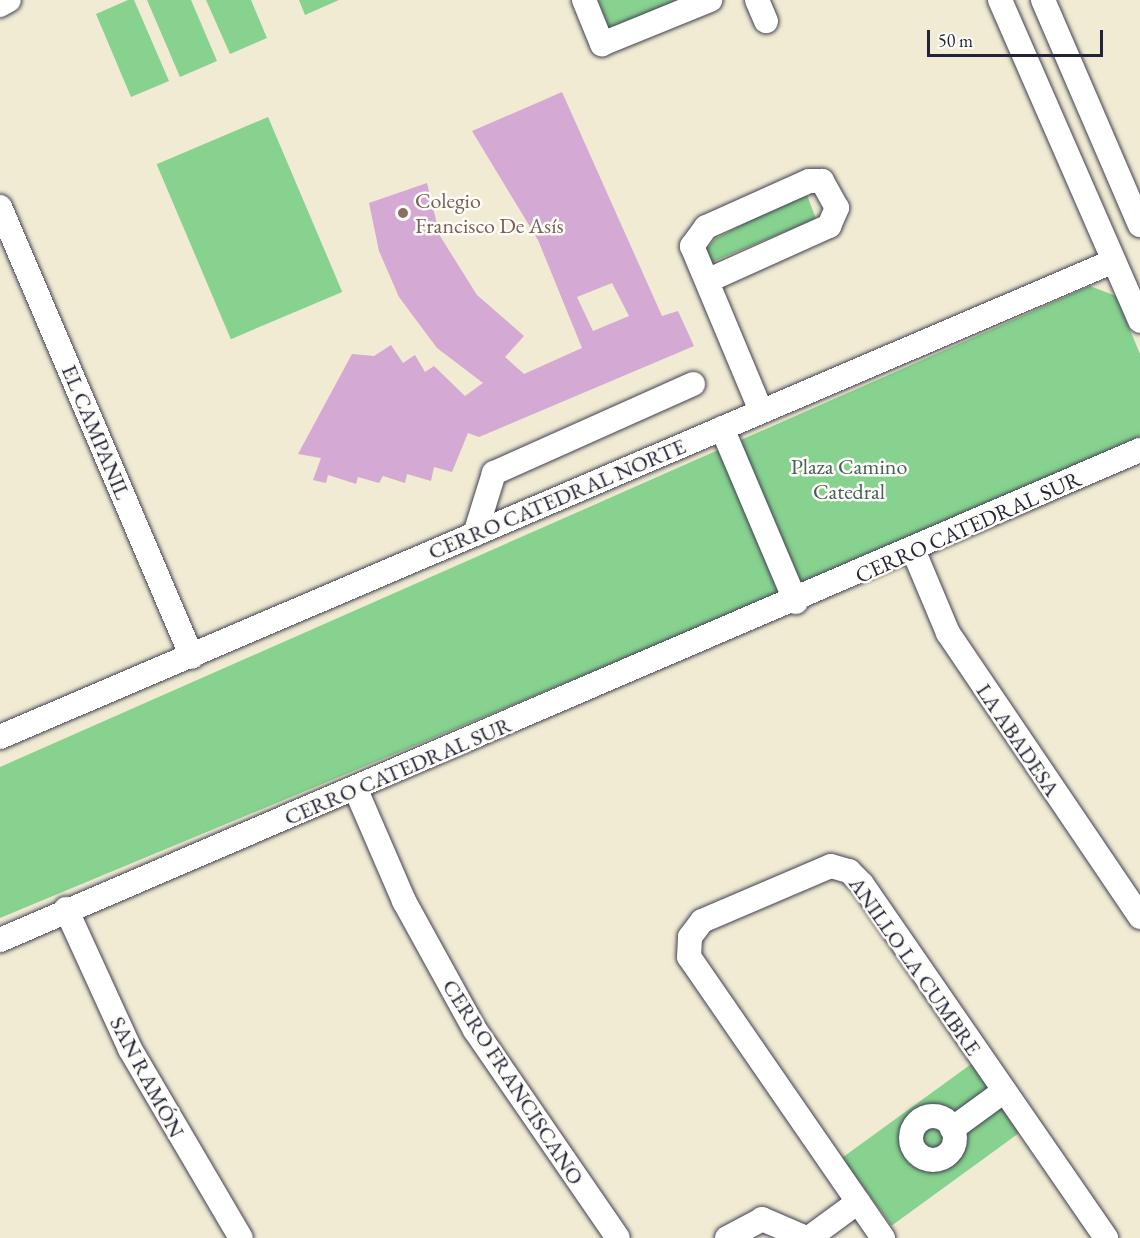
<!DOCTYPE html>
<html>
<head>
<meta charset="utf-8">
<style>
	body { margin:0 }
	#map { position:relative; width:1140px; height:1238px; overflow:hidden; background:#f1ebd3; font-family:"EB Garamond",serif }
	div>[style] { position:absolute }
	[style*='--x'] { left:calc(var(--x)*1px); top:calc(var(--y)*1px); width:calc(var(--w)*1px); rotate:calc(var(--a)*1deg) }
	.green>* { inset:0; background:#87d28f; transform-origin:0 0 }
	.building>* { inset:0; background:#d4a9d4 }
	.roads { filter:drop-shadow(0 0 2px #414052) drop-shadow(0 0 2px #414052) }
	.minor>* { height:24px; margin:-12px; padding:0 12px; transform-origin:12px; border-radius:12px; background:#fff }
	.minor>.ring { margin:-12px; padding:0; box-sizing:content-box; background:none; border:24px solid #fff; border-radius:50% }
	.dots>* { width:16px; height:16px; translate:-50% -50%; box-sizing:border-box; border:3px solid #fdfcf7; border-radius:50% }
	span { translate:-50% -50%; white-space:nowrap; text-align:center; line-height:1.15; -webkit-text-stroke:5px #fdfcf7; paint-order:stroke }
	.education-label { font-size:22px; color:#785e54 }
	.left { translate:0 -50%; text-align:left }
	.street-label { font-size:22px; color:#22223b }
	.park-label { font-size:22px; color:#456058 }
	.scale { position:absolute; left:927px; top:30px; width:176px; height:27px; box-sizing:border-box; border:3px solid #22223b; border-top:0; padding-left:8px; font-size:18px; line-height:21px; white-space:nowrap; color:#22223b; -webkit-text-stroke:4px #fdfcf7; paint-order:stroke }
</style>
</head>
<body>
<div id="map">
	<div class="green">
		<i style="clip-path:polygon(128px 0,134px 0,169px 81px,131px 97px,96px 14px)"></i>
		<i style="clip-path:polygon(147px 0,191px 0,217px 61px,180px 77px)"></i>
		<i style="clip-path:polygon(206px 0,251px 0,267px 38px,230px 54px)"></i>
		<i style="clip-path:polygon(299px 0,339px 0,305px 15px)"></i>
		<i style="clip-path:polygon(598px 0,681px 0,610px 31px)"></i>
		<i style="left:268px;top:117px;width:190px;height:121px;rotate:67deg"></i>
		<i style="clip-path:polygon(798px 195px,807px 195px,816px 219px,712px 262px,705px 251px,715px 239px)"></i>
		<i style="clip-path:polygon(1090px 286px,1116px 296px,1140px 354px,1140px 436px,878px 553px,0 918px,0 767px)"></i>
		<i style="left:974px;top:1062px;width:84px;height:163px;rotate:54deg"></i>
	</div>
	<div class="building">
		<i style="clip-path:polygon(evenodd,562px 92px,662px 316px,678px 311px,694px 346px,479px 437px,468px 433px,452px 472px,434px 467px,431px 481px,407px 474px,405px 483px,383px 476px,379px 483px,358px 477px,356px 484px,328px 475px,326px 483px,313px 480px,321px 458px,298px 454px,352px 354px,374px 356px,391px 345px,403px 363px,415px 355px,425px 372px,434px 366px,465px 396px,483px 383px,437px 348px,399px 297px,379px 251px,369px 203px,427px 183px,440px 236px,477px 295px,524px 336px,505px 357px,524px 374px,582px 348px,538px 240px,472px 131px,562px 92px,612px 283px,629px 316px,593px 331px,577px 297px,612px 283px)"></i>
	</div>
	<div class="roads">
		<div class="minor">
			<i style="--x:584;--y:0;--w:48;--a:67.8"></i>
			<i style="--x:602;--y:44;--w:117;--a:-22.2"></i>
			<i style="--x:757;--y:0;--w:23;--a:67"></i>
			<i style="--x:1000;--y:0;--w:350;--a:66.4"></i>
			<i style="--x:1043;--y:0;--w:245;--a:66.7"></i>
			<i style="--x:0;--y:5;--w:10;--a:-29"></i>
			<i style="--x:0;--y:207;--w:489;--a:66.9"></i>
			<i style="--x:709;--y:280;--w:132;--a:-24.2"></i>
			<i style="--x:829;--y:226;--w:20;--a:-66"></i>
			<i style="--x:837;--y:208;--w:31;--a:-119"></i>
			<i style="--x:822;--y:181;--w:13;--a:180"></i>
			<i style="--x:809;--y:181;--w:113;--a:155.9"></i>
			<i style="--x:706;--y:227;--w:24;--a:126"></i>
			<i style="--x:692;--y:246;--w:179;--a:67.3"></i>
			<i style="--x:722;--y:428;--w:189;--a:67"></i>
			<i style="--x:475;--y:534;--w:64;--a:-72.7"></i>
			<i style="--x:494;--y:473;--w:218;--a:-24.1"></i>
			<i style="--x:914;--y:552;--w:88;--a:67.2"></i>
			<i style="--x:948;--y:633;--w:343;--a:55.9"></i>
			<i style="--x:0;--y:737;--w:1211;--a:-23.14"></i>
			<i style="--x:356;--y:790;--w:121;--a:66.6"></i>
			<i style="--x:404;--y:901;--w:147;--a:61.2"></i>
			<i style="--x:475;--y:1030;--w:252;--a:55.5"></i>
			<i style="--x:66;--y:909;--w:154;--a:65.4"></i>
			<i style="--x:130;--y:1049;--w:219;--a:59.6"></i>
			<i style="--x:0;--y:940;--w:1241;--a:-23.26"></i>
			<i class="ring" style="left:911px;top:1116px;width:20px;height:20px"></i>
			<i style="--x:952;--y:1129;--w:64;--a:-36.2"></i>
			<i style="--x:727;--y:1238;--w:40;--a:-28"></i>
			<i style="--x:762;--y:1219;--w:48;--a:23.4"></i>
			<i style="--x:809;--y:1238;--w:61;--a:-36.3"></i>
			<i style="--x:883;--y:1238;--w:341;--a:-124.6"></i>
			<i style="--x:689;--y:957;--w:20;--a:-87"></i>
			<i style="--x:690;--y:937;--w:20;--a:-53"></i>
			<i style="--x:702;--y:921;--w:140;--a:-23.1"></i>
			<i style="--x:831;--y:866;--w:19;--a:16"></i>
			<i style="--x:849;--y:871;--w:18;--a:45"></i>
			<i style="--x:862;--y:884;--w:430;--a:55.4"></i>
		</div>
	</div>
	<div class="dots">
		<i style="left:403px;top:213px;background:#8d6e63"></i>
	</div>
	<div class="education-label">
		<span class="left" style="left:415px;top:213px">Colegio<br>Francisco De Asís</span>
	</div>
	<div class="street-label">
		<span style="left:96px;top:432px;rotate:67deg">EL CAMPANIL</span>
		<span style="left:557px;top:499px;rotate:-23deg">CERRO CATEDRAL NORTE</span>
		<span style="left:968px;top:527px;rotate:-24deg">CERRO CATEDRAL SUR</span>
		<span style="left:1018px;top:740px;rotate:56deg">LA ABADESA</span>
		<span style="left:398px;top:771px;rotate:-23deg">CERRO CATEDRAL SUR</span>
		<span style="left:915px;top:966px;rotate:55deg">ANILLO LA CUMBRE</span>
		<span style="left:147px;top:1077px;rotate:62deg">SAN RAMÓN</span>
		<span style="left:513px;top:1082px;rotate:57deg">CERRO FRANCISCANO</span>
	</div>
	<div class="park-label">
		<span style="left:849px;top:479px">Plaza Camino<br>Catedral</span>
	</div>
	<div class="scale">50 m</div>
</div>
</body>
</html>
